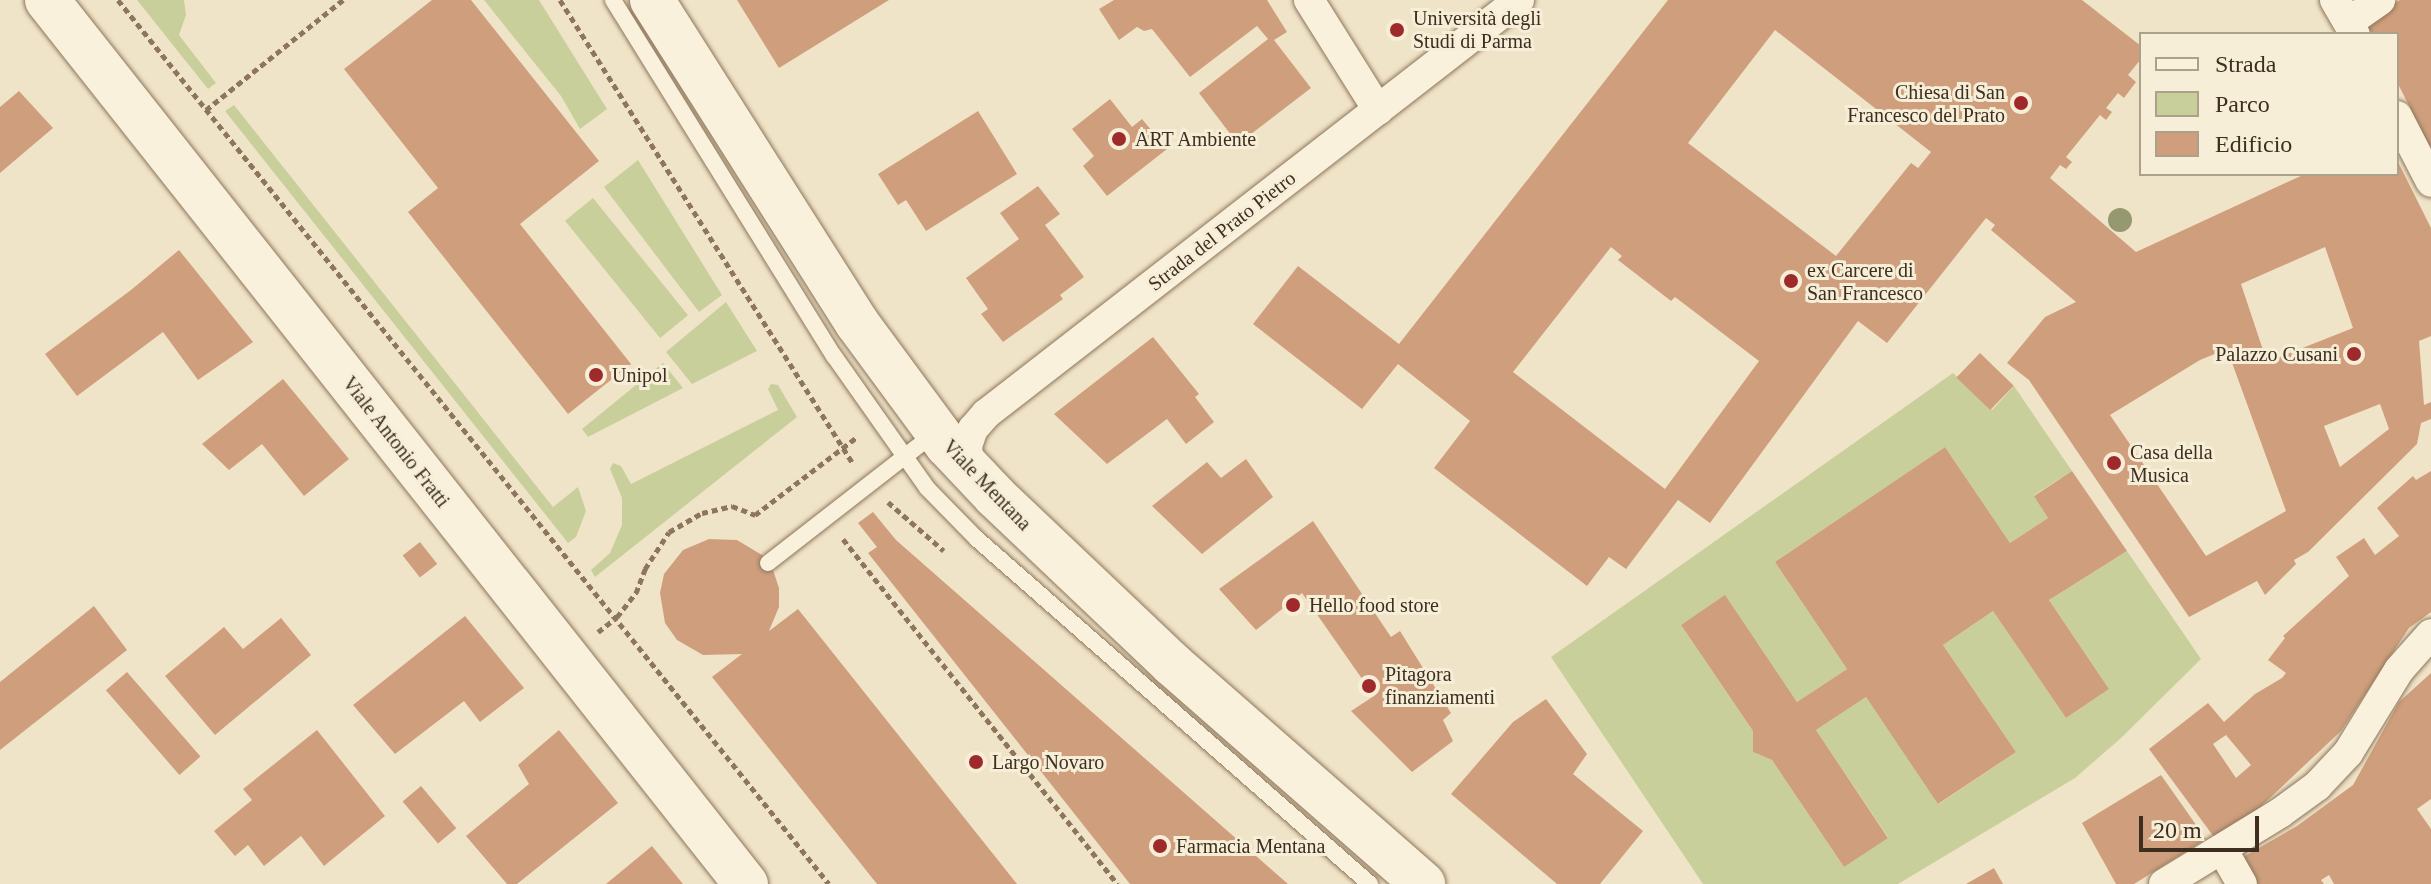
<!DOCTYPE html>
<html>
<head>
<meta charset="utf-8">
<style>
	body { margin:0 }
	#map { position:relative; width:2431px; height:884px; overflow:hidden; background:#f0e4c8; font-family:Georgia,serif }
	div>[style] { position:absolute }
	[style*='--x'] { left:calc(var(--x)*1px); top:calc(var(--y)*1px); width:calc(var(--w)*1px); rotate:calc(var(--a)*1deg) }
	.green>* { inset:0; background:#c9cf9b; transform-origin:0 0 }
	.building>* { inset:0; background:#cf9f7d; transform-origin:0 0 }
	.path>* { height:5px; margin-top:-2.5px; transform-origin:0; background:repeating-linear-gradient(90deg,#8d765c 0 6px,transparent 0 10px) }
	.roads { filter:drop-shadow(0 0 2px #8d765c) drop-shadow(0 0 2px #8d765c) }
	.lane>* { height:16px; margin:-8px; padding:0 8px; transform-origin:8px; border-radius:8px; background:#faf1dc }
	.street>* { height:30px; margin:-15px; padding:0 15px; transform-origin:15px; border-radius:15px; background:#faf1dc }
	.secondary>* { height:44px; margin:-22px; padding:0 22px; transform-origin:22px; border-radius:22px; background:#faf1dc }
	.trees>* { width:24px; height:24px; margin:-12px; border-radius:50%; background:#96986f }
	.dots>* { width:22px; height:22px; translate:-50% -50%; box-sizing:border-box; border:4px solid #f7eed8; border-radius:50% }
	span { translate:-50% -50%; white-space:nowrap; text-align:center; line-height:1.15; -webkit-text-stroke:6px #f7eed8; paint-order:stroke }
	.poi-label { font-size:20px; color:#3d2e20 }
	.left { translate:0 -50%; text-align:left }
	.right { translate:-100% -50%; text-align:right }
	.street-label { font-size:20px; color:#3d2e20 }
	.legend { position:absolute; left:2139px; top:32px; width:260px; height:144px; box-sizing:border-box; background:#f7eed8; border:2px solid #ada18e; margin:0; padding:10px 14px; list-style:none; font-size:24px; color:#3d2e20 }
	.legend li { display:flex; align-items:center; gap:16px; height:40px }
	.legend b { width:40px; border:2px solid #ada18e }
	.scale { position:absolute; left:2139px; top:816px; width:120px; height:36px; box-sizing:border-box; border:4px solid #3d2e20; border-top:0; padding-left:10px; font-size:24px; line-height:28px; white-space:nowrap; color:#3d2e20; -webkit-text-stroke:6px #f7eed8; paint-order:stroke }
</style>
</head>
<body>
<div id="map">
	<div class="green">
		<i style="clip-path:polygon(137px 0,184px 0,186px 15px,179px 35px,216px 83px,208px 89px)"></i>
		<i style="clip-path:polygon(484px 0,539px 0,607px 109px,580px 129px,561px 96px)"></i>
		<i style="clip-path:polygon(234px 105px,553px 507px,578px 487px,586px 511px,576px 537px,568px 543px,225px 111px)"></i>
		<i style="clip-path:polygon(638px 160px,722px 295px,699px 312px,604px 187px)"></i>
		<i style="left:593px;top:198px;width:151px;height:36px;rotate:51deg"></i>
		<i style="clip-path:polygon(726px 302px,757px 351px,692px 384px,666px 352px)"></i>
		<i style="clip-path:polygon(663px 363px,683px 388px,588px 437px,582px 429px)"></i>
		<i style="clip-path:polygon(1953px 373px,1992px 410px,2014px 386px,2072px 471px,2034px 495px,2048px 518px,2010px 543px,1945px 447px,1775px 562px,1847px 669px,1797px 702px,1725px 596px,1681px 625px,1753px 731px,1753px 752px,1772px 760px,1844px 867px,1888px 837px,1816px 730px,1866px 697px,1939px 804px,2016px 752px,1943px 645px,1993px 611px,2066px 718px,2109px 689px,2049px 600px,2127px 551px,2201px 659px,2120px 739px,2075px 778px,1898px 884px,1703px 884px,1551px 657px)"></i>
		<i style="clip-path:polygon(771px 384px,778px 385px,797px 417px,595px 577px,591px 570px,610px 553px,622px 525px,622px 498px,610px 469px,613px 463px,621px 466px,631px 484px,778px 410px,768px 389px)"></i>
	</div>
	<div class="building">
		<i style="clip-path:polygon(432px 0,471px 0,599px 161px,520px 224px,631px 364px,568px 414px,408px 212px,438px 188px,344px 69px)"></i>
		<i style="clip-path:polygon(737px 0,889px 0,779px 68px)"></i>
		<i style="clip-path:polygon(1114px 0,1267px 0,1287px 32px,1274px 40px,1311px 88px,1238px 144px,1199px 93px,1268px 39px,1257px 26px,1190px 77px,1152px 29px,1144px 31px,1137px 27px,1119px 40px,1099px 9px)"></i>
		<i style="clip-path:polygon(evenodd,1668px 0,2082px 0,2141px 46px,2141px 59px,2128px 75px,2136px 82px,2124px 98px,2118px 93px,2106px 108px,2112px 112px,2106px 120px,2100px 115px,2066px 157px,2072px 162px,2066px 169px,2060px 165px,2050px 178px,2136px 252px,2305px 174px,2397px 174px,2397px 160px,2431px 228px,2431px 336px,2419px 341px,2424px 405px,2431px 402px,2431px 419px,2421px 423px,2417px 444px,2308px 552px,2294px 560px,2296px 564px,2265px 595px,2257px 581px,2189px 617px,2029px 380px,2007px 363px,2045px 317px,2076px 302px,1991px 230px,1995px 225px,1986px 218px,1887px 343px,1858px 321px,1710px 523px,1678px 500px,1626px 569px,1609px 557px,1587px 586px,1434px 468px,1470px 421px,1398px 364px,1362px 409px,1253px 324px,1298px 266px,1399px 344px,1668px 0,1775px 30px,1931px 152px,1918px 168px,1911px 163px,1836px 256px,1688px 143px,1775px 30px,1668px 0,1611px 247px,1622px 256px,1618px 260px,1671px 301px,1675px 297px,1759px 361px,1665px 489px,1513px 372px,1611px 247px,1668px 0,2325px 247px,2353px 328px,2267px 362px,2241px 284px,2325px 247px,1668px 0,2227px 349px,2286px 511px,2206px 556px,2110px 415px,2200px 360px,2227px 349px,1668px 0,2380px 404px,2389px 429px,2340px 467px,2324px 426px,2380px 404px)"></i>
		<i style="clip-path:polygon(2400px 0,2431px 0,2431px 149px,2397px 82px,2397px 34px,2372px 34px,2365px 20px)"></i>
		<i style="clip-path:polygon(19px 91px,53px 128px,0 173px,0 107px)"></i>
		<i style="clip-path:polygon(1110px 99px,1132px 127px,1142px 119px,1167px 149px,1107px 196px,1083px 166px,1094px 156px,1072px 129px)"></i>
		<i style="clip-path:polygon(978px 111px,1017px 174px,926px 231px,906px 200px,898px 205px,878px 174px)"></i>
		<i style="clip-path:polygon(1038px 186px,1060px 214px,1045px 225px,1084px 277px,1060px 295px,1063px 299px,1003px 342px,981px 314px,988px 309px,966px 278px,1019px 239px,1000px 213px)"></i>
		<i style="clip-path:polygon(179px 250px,253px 342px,198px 380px,163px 332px,77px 396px,45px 354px,131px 290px)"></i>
		<i style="clip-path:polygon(1153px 337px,1199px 394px,1195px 397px,1214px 422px,1186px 444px,1167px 419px,1107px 464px,1054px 414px)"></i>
		<i style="left:1980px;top:353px;width:47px;height:34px;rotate:44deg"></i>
		<i style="clip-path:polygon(283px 379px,349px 459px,304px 496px,262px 444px,229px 470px,202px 444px)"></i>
		<i style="clip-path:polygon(1945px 447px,2010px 543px,2048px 518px,2034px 496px,2072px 471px,2127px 551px,2049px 600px,2109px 689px,2066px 718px,1993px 611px,1943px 645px,2016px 752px,1938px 804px,1866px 697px,1816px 730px,1888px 838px,1844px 867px,1772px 760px,1753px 752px,1753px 731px,1681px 625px,1725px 595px,1797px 702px,1847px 669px,1775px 562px)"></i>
		<i style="clip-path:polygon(1246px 459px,1273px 497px,1202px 554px,1152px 506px,1207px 462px,1221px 478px)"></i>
		<i style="clip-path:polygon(evenodd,2431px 471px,2431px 612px,2409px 628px,2341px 731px,2256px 811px,2214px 837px,2149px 749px,2208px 703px,2224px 722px,2255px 694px,2282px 678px,2286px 673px,2268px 660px,2285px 638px,2283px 636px,2349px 576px,2336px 557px,2364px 538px,2375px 555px,2399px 536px,2377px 508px,2413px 476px,2416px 480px,2431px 471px,2226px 735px,2251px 765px,2236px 778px,2213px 744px,2226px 735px)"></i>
		<i style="clip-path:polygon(873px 512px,896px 540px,1288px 884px,1130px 884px,868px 553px,877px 547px,858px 523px)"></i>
		<i style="clip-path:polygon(1313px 521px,1391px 637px,1400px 631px,1451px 713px,1443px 720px,1453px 741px,1412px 772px,1351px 711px,1374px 696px,1302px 593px,1256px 630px,1219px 589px)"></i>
		<i style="clip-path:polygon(709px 539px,737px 540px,762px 555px,773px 570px,779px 588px,779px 607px,769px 631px,798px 609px,1017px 884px,877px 884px,712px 677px,742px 654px,703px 655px,677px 640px,665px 623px,660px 593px,664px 574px,683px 550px)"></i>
		<i style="left:420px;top:542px;width:28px;height:22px;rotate:52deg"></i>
		<i style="clip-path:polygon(94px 606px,127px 650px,0 750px,0 682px)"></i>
		<i style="clip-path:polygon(465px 616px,524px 688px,480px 722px,464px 701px,395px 754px,353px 705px)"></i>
		<i style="clip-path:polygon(281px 618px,311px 655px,215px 735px,165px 676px,224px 627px,243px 649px)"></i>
		<i style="left:127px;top:672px;width:112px;height:28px;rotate:49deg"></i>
		<i style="clip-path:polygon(2431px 673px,2431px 799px,2417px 809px,2431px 829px,2431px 884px,2334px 884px,2329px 875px,2321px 880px,2324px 884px,2253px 884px,2238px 860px,2297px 826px,2353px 785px,2399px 702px)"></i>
		<i style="clip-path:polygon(1546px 699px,1587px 754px,1573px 774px,1643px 831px,1600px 884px,1557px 884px,1451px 794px,1513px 722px)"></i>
		<i style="clip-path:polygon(317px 730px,385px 816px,324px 866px,301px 836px,264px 866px,248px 845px,235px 856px,214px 831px,252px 800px,243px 789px)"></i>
		<i style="clip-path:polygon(559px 730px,618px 803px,517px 884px,507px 884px,466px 836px,529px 784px,518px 765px)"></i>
		<i style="clip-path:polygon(2161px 775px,2206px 839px,2134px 884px,2116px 884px,2082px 823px)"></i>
		<i style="left:421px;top:786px;width:55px;height:24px;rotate:50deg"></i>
		<i style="clip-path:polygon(652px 846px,683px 884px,606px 884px)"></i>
		<i style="clip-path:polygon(1994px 868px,2003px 884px,1966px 884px)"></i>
	</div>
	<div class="path">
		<i style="--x:118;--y:0;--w:1134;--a:51.19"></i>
		<i style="--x:560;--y:0;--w:547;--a:57.71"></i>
		<i style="--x:206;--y:110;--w:176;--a:-38.8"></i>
		<i style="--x:888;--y:502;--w:74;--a:41.2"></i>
		<i style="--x:843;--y:539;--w:441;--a:51.5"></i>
		<i style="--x:598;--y:632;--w:24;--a:-38"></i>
		<i style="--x:617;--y:617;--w:31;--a:-52"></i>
		<i style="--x:636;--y:593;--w:26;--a:-69"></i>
		<i style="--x:645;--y:569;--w:44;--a:-57"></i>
		<i style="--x:669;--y:532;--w:38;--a:-30"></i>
		<i style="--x:702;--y:513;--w:31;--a:-13"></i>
		<i style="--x:732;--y:506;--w:25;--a:21"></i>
		<i style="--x:755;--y:515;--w:128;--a:-37.4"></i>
	</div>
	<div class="roads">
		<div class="lane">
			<i style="--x:613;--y:0;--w:419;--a:58.2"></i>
			<i style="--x:834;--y:356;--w:161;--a:54.8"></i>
			<i style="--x:927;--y:488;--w:71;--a:45.6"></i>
			<i style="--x:977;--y:539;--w:523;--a:41.28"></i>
			<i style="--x:768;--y:563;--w:212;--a:-37.9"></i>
		</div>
		<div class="street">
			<i style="--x:1309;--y:0;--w:130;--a:57.9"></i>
			<i style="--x:2335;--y:0;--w:39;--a:60"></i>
			<i style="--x:2349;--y:22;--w:38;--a:-35"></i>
			<i style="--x:2397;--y:116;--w:74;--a:62.7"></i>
			<i style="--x:975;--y:474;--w:13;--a:-119"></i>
			<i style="--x:969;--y:463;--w:17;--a:-97"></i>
			<i style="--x:967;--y:446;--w:18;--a:-71"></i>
			<i style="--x:973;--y:429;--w:20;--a:-49"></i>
			<i style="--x:986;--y:414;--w:675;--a:-37.84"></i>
			<i style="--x:2222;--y:849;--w:40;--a:60.3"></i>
			<i style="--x:2164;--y:884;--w:136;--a:-31.5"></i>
			<i style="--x:2280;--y:813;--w:46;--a:-36.1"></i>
			<i style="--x:2317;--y:786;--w:45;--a:-46.8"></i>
			<i style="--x:2348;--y:753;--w:97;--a:-58.4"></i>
			<i style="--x:2399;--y:670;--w:48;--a:-48.4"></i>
		</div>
		<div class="secondary">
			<i style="--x:47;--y:0;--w:1127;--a:51.67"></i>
			<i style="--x:652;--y:0;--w:383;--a:57.6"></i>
			<i style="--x:857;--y:323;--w:152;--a:53.6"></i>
			<i style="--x:947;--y:445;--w:70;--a:46.7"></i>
			<i style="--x:995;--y:496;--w:244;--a:43.5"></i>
			<i style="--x:1172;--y:664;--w:334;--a:41.2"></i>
		</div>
	</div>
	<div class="trees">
		<i style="left:2120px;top:220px"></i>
	</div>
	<div class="dots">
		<i style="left:1397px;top:30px;background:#9e2a2b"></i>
		<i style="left:2021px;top:103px;background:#9e2a2b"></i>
		<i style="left:1119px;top:139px;background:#9e2a2b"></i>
		<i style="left:1791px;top:281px;background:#9e2a2b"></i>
		<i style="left:2354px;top:354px;background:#9e2a2b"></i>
		<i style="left:596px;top:375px;background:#9e2a2b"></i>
		<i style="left:2114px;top:463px;background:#9e2a2b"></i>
		<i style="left:1293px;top:605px;background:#9e2a2b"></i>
		<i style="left:1369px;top:686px;background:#9e2a2b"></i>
		<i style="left:976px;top:762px;background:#9e2a2b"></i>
		<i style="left:1160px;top:846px;background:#9e2a2b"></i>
	</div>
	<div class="poi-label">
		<span class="left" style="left:1413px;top:30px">Università degli<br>Studi di Parma</span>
		<span class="right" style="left:2005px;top:104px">Chiesa di San<br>Francesco del Prato</span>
		<span class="left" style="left:1135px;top:139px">ART Ambiente</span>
		<span class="left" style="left:1807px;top:282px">ex Carcere di<br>San Francesco</span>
		<span class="right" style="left:2338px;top:354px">Palazzo Cusani</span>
		<span class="left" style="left:612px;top:375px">Unipol</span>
		<span class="left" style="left:2130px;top:464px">Casa della<br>Musica</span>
		<span class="left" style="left:1309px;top:605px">Hello food store</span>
		<span class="left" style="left:1385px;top:686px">Pitagora<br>finanziamenti</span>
		<span class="left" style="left:992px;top:762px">Largo Novaro</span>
		<span class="left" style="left:1176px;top:846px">Farmacia Mentana</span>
	</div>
	<div class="street-label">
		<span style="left:1222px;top:231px;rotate:-38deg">Strada del Prato Pietro</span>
		<span style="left:396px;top:442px;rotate:52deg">Viale Antonio Fratti</span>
		<span style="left:987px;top:485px;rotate:46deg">Viale Mentana</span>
	</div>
	<ul class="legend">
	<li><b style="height:10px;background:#faf1dc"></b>Strada</li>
	<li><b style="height:22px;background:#c9cf9b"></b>Parco</li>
	<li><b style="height:22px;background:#cf9f7d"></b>Edificio</li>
	</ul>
	<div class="scale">20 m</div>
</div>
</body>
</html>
